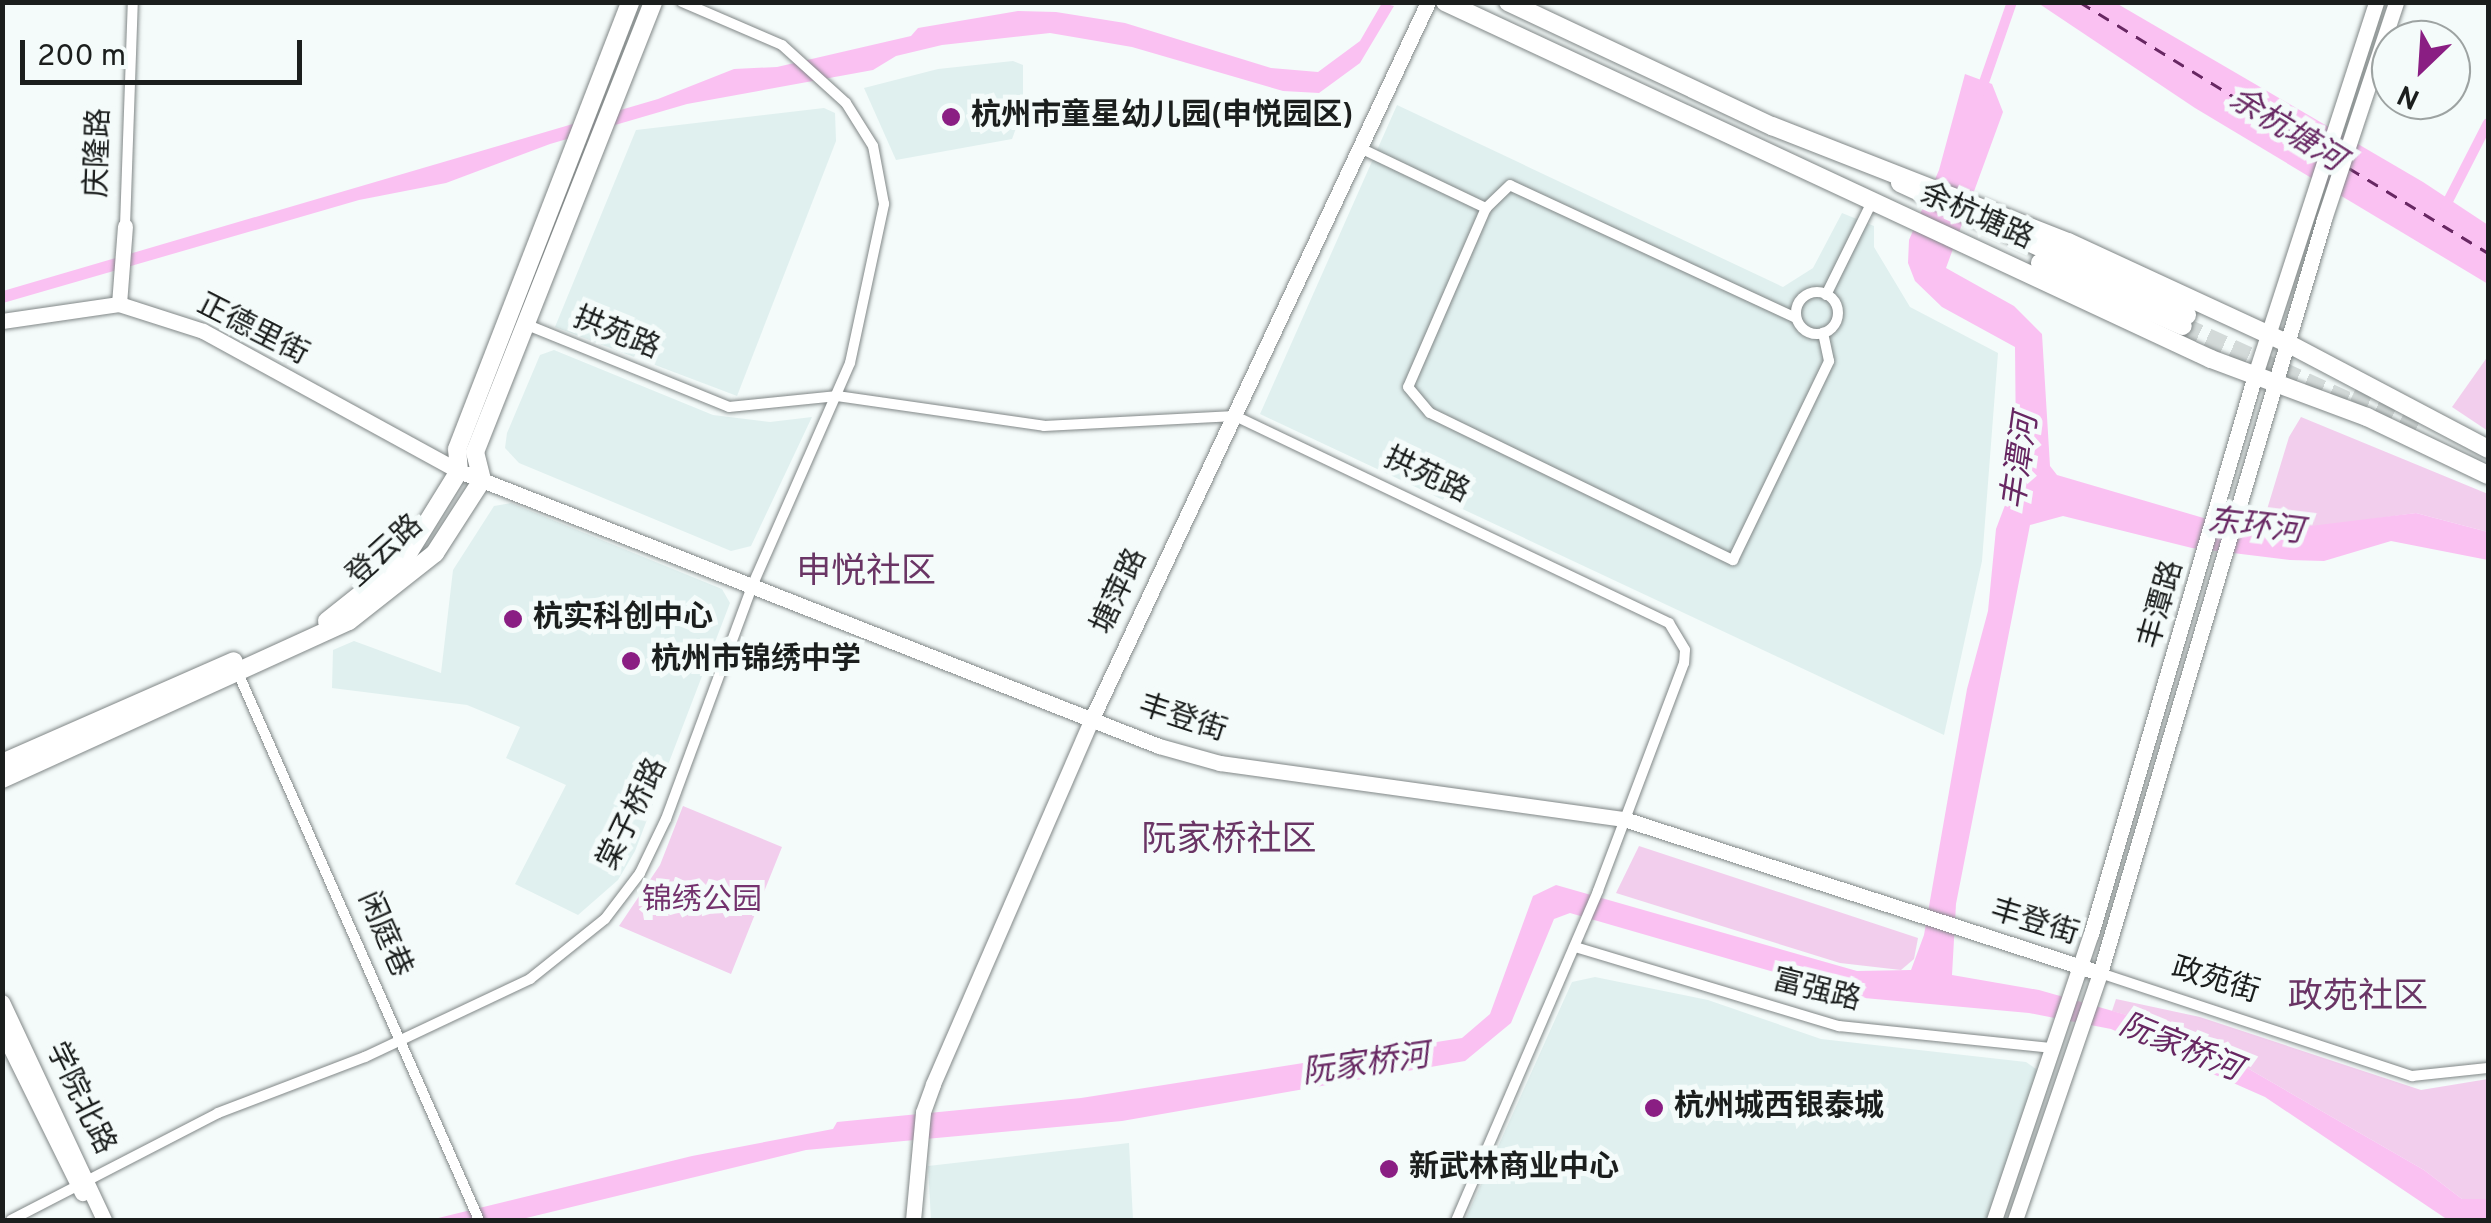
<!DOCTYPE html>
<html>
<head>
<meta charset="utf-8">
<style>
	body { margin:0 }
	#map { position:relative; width:2491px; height:1223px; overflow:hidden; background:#f4fbfa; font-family:Overpass,"Noto Sans SC",sans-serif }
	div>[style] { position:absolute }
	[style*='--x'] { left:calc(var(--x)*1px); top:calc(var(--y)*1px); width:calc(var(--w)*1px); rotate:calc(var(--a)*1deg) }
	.built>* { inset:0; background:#e0f0ef }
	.green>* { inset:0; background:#f2ceed }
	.water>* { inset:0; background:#fac1f2 }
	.canal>* { height:10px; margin:-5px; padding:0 5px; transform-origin:5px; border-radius:5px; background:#fac1f2 }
	.ferry>* { height:2.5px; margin-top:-1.25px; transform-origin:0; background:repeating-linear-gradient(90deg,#672762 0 12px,transparent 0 22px) }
	.primary-tunnel>* { height:18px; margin-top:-9px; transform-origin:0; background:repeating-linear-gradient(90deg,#d3dad9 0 18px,transparent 0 27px) }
	.roads { filter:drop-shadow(0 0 2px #818787) drop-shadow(0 0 2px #818787) }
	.street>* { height:10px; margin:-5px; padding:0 5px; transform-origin:5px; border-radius:5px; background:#fff }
	.street>.ring { margin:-5px; padding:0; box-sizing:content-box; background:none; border:10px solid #fff; border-radius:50% }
	.secondary>* { height:15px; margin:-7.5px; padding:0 7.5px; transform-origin:7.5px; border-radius:7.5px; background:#fff }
	.primary>* { height:18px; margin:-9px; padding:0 9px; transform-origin:9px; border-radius:9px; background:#fff }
	.dots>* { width:28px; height:28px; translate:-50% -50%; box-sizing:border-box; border:5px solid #f4fbfa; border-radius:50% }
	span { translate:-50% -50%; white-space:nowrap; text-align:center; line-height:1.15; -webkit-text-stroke:10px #f4fbfa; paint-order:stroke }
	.poi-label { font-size:30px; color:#1b1e1d; font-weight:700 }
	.left { translate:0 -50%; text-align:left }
	.street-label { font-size:30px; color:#1b1e1d }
	.park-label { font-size:30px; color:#74336e }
	.water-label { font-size:32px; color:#672762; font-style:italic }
	.quarter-label { font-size:35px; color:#6a3565 }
	.frame { position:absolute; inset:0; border:5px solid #1b1e1d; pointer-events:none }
	.north { position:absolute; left:2371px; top:20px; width:100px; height:100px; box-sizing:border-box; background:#f4fbfa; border:2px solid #9da3a2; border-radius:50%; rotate:205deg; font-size:28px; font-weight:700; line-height:40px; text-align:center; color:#1b1e1d }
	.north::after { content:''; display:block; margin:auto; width:35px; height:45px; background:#8a1e83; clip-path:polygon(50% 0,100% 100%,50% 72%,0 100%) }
	.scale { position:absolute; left:20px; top:40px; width:282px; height:45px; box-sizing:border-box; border:5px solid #1b1e1d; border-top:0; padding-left:12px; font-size:30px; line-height:35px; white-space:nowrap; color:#1b1e1d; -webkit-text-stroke:8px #f4fbfa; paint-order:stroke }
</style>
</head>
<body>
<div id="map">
	<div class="built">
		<i style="clip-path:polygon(1013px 61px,1023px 65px,1023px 109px,1012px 139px,896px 160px,864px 88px,938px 69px)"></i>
		<i style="clip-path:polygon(1397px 105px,1783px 287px,1813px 268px,1842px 213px,1874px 226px,1874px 247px,1910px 307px,1998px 353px,1982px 561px,1944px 735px,1260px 414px)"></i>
		<i style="clip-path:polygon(824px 108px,835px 113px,836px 141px,737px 396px,555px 327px,636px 130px)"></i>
		<i style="clip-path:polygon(554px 350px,713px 415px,770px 422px,812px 417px,751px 546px,731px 551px,519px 463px,505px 448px,507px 433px,540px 355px)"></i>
		<i style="clip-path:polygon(511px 503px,722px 589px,730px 603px,635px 851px,618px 880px,578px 915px,515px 884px,566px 785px,506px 758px,520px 727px,467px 705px,332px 688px,333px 650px,354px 641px,441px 673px,453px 570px,494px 506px)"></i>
		<i style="clip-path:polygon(1595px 977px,1708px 1000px,1821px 1039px,2026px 1062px,2042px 1073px,1986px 1220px,1465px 1220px,1572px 982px)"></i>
		<i style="clip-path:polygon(1129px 1143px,1133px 1220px,931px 1220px,928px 1166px)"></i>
	</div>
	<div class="green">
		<i style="clip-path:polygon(2488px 356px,2488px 431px,2452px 407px)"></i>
		<i style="clip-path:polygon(2301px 417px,2488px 494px,2488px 532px,2416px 513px,2308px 528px,2262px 526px,2289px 437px)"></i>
		<i style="clip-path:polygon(683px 806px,782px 847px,731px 974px,619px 926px,660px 865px)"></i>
		<i style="clip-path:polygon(1639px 846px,1918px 938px,1914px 959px,1901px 970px,1840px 963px,1616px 893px)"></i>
		<i style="clip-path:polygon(2116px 999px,2200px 1017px,2421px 1090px,2488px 1079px,2488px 1199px,2462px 1199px,2424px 1170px,2183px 1031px,2112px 1011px)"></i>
	</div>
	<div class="water">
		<i style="clip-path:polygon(1382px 3px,1394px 6px,1360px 63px,1319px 93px,1283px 91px,1132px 47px,1050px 33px,942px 45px,896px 56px,873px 70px,687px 104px,550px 144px,446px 183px,359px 200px,3px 303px,3px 291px,658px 99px,734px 69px,777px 67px,911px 36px,918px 28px,1018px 11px,1056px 12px,1125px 23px,1271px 68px,1318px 72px,1360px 41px)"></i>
		<i style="clip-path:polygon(2038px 3px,2116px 3px,2423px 182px,2488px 225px,2488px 284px,2195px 108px)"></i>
		<i style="clip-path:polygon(1965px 74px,1992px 84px,2003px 112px,1946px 268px,2014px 306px,2042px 334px,2050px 466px,2057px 475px,2207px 519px,2285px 529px,2416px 513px,2488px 532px,2488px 560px,2391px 541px,2324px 561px,2290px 560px,2192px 548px,2063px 516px,2030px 525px,1956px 904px,1952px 975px,2039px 990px,2183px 1031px,2424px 1170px,2462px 1199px,2488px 1199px,2488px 1220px,2448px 1220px,2265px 1097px,2111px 1029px,2029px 1013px,1864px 998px,1570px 913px,1554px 919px,1511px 1023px,1465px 1061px,1122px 1121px,806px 1150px,518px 1220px,430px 1220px,692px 1156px,833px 1129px,837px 1122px,1081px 1098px,1462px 1038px,1490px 1014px,1533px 896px,1556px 885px,1857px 971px,1911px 970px,1924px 935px,1967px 689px,1988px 611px,1996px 529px,2010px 492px,2016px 450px,2015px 347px,1942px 307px,1915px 281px,1908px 263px,1909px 240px,1939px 170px)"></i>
	</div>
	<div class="canal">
		<i style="--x:1981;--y:91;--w:94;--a:-70.8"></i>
		<i style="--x:2445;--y:207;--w:94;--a:-62.9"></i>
	</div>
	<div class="ferry">
		<i style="--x:2080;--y:2;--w:283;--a:31.6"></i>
		<i style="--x:2349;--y:168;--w:163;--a:31.4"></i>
	</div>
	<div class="primary-tunnel">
		<i style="--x:2183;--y:326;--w:199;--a:24.4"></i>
		<i style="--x:2354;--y:392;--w:79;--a:24.6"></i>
	</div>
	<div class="roads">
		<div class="street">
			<i style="--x:1360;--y:148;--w:140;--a:25.5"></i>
			<i style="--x:125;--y:226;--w:224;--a:-88"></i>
			<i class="ring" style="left:1796px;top:292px;width:32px;height:32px"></i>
			<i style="--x:1826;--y:295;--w:104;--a:-63.7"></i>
			<i style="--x:1796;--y:318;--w:315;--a:-155.1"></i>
			<i style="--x:1510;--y:185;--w:33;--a:136"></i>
			<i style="--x:1486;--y:208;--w:195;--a:113.5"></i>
			<i style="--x:1408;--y:387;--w:34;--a:50"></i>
			<i style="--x:1430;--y:413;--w:337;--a:25.9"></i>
			<i style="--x:1733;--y:560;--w:221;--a:-64.2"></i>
			<i style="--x:1829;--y:361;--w:29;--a:-102"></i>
			<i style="--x:525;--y:324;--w:220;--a:22.1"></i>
			<i style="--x:729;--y:407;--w:109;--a:-5.8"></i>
			<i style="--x:837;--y:396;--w:209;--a:8.2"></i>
			<i style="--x:1044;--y:426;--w:191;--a:-3"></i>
			<i style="--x:1235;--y:416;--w:481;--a:25.5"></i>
			<i style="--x:1669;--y:623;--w:31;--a:59"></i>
			<i style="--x:1685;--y:650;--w:13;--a:94"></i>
			<i style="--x:1684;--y:663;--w:244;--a:110.7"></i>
			<i style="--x:1598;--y:891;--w:358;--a:113.3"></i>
			<i style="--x:238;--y:673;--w:598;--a:66.22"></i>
			<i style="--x:1575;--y:947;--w:276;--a:16.7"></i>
			<i style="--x:1839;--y:1026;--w:215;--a:5.9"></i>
			<i style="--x:2100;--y:973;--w:329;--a:18.3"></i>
			<i style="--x:2412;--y:1076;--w:76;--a:-6"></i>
			<i style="--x:11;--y:1220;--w:233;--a:-27.3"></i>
			<i style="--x:218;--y:1113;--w:157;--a:-20.9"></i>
			<i style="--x:365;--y:1057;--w:183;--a:-25.3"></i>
			<i style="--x:530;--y:979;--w:96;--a:-38.7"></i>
			<i style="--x:605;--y:919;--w:58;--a:-52.7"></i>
			<i style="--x:640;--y:873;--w:60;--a:-64.3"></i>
			<i style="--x:666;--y:819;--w:251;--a:-69.7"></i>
			<i style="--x:753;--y:584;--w:241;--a:-66.3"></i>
			<i style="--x:850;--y:363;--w:163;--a:-77.9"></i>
			<i style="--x:884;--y:204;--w:59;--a:-100.7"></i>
			<i style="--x:873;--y:146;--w:51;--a:-122.1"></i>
			<i style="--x:846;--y:103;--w:86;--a:-137.8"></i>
			<i style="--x:782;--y:45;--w:109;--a:-156.7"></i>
		</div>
		<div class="secondary">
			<i style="--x:119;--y:304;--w:78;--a:-85.6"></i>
			<i style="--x:2;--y:321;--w:118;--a:-8.3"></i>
			<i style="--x:119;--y:304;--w:88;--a:17.8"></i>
			<i style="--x:203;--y:331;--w:292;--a:28.7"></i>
			<i style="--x:459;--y:471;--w:752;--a:21.45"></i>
			<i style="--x:1159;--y:746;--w:63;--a:15.6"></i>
			<i style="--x:1220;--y:763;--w:408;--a:7.9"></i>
			<i style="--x:1624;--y:819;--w:500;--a:17.93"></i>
			<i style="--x:2;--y:1002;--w:241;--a:64.9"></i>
			<i style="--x:2;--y:1031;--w:181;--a:63.7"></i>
			<i style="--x:913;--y:1220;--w:108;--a:-84.7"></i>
			<i style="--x:923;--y:1112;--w:30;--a:-70"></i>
			<i style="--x:933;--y:1084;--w:401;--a:-66.5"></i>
			<i style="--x:1093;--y:716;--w:789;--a:-64.86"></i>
			<i style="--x:1994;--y:1220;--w:302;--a:-71.3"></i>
			<i style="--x:2091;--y:934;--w:583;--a:-73.65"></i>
			<i style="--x:2255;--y:375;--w:392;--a:-72"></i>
			<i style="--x:2015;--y:1220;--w:261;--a:-71"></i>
			<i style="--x:2100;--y:973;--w:787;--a:-73.45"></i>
			<i style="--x:2324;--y:219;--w:229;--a:-71.6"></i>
		</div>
		<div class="primary">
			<i style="--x:1445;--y:2;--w:845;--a:24.99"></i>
			<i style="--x:2211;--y:359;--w:166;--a:20.4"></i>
			<i style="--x:2367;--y:417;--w:134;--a:25.6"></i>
			<i style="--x:1508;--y:2;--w:292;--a:25.2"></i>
			<i style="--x:1772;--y:126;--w:318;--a:21.4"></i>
			<i style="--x:2068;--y:242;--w:243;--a:24.8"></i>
			<i style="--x:2289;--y:344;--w:225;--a:27.8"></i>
			<i style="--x:1900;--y:183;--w:316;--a:24.7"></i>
			<i style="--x:2040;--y:263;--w:156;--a:23.8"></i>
			<i style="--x:327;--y:621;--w:98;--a:-38.4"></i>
			<i style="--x:404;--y:560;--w:105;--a:-58.3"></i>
			<i style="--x:459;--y:471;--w:22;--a:-95"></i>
			<i style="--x:457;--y:449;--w:479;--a:-68.8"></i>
			<i style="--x:2;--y:763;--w:253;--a:-23.7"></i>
			<i style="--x:2;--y:779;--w:381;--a:-24.5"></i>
			<i style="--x:349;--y:621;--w:110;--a:-38.3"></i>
			<i style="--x:435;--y:553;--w:87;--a:-57.2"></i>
			<i style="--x:482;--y:480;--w:29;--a:-104"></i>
			<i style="--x:475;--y:452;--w:484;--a:-68.4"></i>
		</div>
	</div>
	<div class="dots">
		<i style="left:951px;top:117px;background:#8a1e83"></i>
		<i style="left:513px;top:619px;background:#8a1e83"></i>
		<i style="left:631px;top:661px;background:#8a1e83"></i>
		<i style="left:1654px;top:1108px;background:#8a1e83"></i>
		<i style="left:1389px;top:1169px;background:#8a1e83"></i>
	</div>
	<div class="poi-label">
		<span class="left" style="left:971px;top:117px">杭州市童星幼儿园(申悦园区)</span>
		<span class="left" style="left:533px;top:619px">杭实科创中心</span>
		<span class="left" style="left:651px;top:661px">杭州市锦绣中学</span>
		<span class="left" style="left:1674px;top:1108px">杭州城西银泰城</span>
		<span class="left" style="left:1409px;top:1169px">新武林商业中心</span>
	</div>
	<div class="street-label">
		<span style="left:100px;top:153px;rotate:-88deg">庆隆路</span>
		<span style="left:1976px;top:218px;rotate:24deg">余杭塘路</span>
		<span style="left:252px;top:331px;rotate:27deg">正德里街</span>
		<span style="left:616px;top:335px;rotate:22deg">拱苑路</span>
		<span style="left:1426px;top:477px;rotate:25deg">拱苑路</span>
		<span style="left:386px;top:552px;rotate:-42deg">登云路</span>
		<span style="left:1121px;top:592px;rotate:-65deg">塘萍路</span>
		<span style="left:2163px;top:605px;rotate:-74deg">丰潭路</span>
		<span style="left:1182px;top:720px;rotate:18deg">丰登街</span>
		<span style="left:634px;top:815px;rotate:-64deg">棠子桥路</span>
		<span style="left:2034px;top:924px;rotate:17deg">丰登街</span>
		<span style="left:383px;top:935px;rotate:66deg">闲庭巷</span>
		<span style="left:2215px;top:982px;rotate:17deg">政苑街</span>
		<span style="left:1816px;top:992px;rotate:14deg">富强路</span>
		<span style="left:79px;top:1099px;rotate:64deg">学院北路</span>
	</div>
	<div class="park-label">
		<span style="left:702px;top:902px">锦绣公园</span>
	</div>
	<div class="water-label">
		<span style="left:2286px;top:131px;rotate:32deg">余杭塘河</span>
		<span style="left:2022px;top:462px;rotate:-82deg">丰潭河</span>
		<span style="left:2255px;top:528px;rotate:7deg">东环河</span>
		<span style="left:2180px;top:1049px;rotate:22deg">阮家桥河</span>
		<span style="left:1366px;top:1066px;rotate:-8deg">阮家桥河</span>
	</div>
	<div class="quarter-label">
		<span style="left:866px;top:573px">申悦社区</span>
		<span style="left:1229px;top:841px">阮家桥社区</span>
		<span style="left:2358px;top:998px">政苑社区</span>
	</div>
	<div class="frame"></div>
	<div class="north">N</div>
	<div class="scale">200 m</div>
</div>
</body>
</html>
